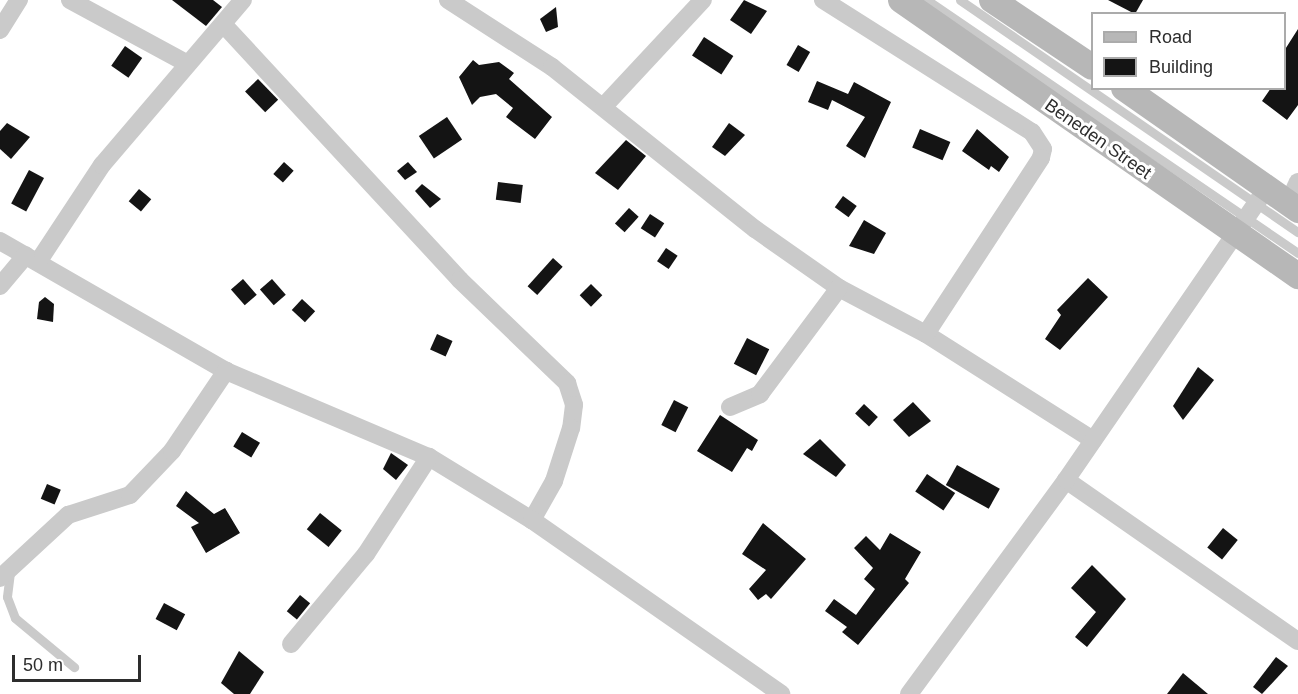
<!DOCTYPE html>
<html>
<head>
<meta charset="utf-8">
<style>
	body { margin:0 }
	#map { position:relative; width:1298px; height:694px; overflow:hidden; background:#fff; font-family:Arial,sans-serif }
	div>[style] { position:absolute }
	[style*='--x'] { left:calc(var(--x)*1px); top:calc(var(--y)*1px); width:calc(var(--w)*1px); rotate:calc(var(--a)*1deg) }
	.building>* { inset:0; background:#141414; transform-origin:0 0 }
	.service>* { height:9px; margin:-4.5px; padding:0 4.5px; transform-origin:4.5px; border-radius:4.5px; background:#cacaca }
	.minor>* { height:18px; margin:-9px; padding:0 9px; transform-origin:9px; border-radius:9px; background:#cacaca }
	.secondary>* { height:26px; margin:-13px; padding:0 13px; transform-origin:13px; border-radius:13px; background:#b7b7b7 }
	span { translate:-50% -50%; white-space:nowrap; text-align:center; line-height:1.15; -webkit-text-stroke:6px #fff; paint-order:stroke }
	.street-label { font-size:18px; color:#2d2d2d }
	.legend { position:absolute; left:1091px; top:12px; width:195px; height:78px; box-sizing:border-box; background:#fff; border:2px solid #ababab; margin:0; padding:8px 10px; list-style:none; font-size:18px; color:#2d2d2d }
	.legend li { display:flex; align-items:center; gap:12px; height:30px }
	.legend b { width:30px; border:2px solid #ababab }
	.scale { position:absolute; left:12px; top:655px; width:129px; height:27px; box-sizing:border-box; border:3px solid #2d2d2d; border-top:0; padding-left:8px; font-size:18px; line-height:21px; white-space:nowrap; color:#2d2d2d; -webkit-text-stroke:4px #fff; paint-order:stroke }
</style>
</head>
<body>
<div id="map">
	<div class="building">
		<i style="clip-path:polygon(172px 0,213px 0,222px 7px,206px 26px)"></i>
		<i style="clip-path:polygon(744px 0,767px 11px,751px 34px,730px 20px)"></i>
		<i style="clip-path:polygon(1108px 0,1143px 0,1135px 14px)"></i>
		<i style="clip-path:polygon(556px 7px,558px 27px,546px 32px,540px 19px)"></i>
		<i style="clip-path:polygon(1298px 29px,1298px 105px,1287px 120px,1262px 101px,1271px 88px,1284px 88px,1284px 51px)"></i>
		<i style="left:704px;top:37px;width:35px;height:22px;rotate:33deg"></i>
		<i style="left:798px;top:45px;width:14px;height:23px;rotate:30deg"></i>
		<i style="left:125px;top:46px;width:21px;height:24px;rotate:35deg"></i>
		<i style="clip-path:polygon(473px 60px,479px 65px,499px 62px,514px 73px,509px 79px,552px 117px,535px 139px,506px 117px,513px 108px,496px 94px,480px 97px,472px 105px,459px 77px)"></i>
		<i style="left:258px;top:79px;width:29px;height:18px;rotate:46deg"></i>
		<i style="clip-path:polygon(817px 81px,848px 94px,854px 82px,891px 102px,865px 158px,846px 146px,865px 117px,832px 100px,828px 110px,808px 102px)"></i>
		<i style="left:447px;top:117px;width:27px;height:34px;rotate:56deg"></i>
		<i style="clip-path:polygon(7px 123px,30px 137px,11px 159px,0 149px,0 131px)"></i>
		<i style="clip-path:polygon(729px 123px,745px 135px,725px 156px,712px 147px)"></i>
		<i style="left:920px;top:129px;width:33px;height:20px;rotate:23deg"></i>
		<i style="clip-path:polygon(977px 129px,1009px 157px,999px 172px,991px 166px,989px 170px,962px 151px)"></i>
		<i style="clip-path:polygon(626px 140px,646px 156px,618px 190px,595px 173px)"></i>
		<i style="left:284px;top:162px;width:13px;height:16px;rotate:42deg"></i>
		<i style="clip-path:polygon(408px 162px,417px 172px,405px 180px,397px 171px)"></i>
		<i style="left:29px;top:170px;width:17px;height:38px;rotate:28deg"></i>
		<i style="left:498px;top:182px;width:25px;height:18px;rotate:7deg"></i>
		<i style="clip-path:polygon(422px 184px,441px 199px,430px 208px,415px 191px)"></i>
		<i style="left:139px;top:189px;width:16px;height:16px;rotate:40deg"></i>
		<i style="left:843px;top:196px;width:17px;height:14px;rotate:36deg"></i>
		<i style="left:629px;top:208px;width:13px;height:21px;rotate:42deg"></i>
		<i style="left:650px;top:214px;width:17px;height:17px;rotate:33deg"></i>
		<i style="clip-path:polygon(864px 220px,886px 233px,874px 254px,849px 246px)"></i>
		<i style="left:666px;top:248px;width:14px;height:16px;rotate:34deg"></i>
		<i style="left:553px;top:258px;width:13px;height:38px;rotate:42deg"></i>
		<i style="clip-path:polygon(1088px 278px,1108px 297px,1060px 350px,1045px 339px,1061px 315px,1057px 310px)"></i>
		<i style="left:243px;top:279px;width:21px;height:16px;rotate:49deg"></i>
		<i style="left:272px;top:279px;width:21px;height:16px;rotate:49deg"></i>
		<i style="left:591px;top:284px;width:16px;height:16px;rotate:45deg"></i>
		<i style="clip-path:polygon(45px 297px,54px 304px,53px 322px,37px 319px,39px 302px)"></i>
		<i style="left:302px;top:299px;width:18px;height:15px;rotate:43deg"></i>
		<i style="left:437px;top:334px;width:17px;height:17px;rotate:24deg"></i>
		<i style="left:747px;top:338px;width:25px;height:29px;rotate:27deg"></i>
		<i style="clip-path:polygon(1198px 367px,1214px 380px,1183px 420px,1173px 406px)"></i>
		<i style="left:674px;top:400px;width:16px;height:28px;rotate:27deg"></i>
		<i style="clip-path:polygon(913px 402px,931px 421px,909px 437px,893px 420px)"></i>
		<i style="left:864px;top:404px;width:19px;height:13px;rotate:43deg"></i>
		<i style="clip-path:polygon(720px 415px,758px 440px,752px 451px,747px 448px,732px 472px,697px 451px)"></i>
		<i style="left:242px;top:432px;width:21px;height:17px;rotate:31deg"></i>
		<i style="clip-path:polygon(820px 439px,846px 465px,836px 477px,803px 454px)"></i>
		<i style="clip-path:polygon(391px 453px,408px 465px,396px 480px,383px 469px)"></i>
		<i style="left:957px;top:465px;width:49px;height:23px;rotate:29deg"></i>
		<i style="left:927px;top:474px;width:34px;height:21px;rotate:34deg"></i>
		<i style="left:47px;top:484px;width:15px;height:16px;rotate:23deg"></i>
		<i style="clip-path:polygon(186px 491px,214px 514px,225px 508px,240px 533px,206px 553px,191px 527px,199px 523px,176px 506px)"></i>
		<i style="left:320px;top:513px;width:28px;height:21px;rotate:39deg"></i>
		<i style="clip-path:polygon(763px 523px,806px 559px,771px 599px,766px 594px,758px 600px,749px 589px,766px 570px,742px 554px)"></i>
		<i style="left:1223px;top:528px;width:19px;height:25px;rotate:39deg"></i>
		<i style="clip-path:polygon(890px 533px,921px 552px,905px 579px,909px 583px,858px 645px,842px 632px,847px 627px,825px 611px,834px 599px,856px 615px,875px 589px,864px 579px,873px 568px,854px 548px,866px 536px,880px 550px)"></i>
		<i style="clip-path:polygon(1092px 565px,1126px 599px,1087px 647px,1075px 637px,1096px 612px,1071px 588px)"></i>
		<i style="left:300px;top:595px;width:13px;height:21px;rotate:39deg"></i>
		<i style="left:164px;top:603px;width:24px;height:18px;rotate:28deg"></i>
		<i style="clip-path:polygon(239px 651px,264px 672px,250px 694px,234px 694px,221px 683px)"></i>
		<i style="clip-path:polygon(1276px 657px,1288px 666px,1262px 694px,1253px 687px)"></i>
		<i style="clip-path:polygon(1183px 673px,1208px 694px,1167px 694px)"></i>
	</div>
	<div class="service">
		<i style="--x:927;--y:0;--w:449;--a:34.3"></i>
		<i style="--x:960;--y:0;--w:410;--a:34.5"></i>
		<i style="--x:10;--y:572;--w:25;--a:97"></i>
		<i style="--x:7;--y:597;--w:22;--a:69"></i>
		<i style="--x:15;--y:618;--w:77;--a:39.7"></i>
	</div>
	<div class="minor">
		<i style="--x:70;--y:0;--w:134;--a:28.5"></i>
		<i style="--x:448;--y:0;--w:124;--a:32.8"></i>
		<i style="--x:552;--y:67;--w:260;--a:38.6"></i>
		<i style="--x:755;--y:229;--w:103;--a:35.1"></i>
		<i style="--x:839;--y:288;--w:98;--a:27.9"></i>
		<i style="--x:926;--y:334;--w:198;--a:32.4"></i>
		<i style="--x:823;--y:0;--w:247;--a:32.3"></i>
		<i style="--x:1032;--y:132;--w:20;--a:57"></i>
		<i style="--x:1043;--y:149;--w:9;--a:103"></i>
		<i style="--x:1041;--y:158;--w:210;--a:123.2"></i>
		<i style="--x:224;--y:25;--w:347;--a:47.2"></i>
		<i style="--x:460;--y:280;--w:149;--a:43.9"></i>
		<i style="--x:567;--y:383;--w:23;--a:72"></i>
		<i style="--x:574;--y:405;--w:23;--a:97"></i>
		<i style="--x:571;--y:428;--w:56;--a:107.8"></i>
		<i style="--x:554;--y:481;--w:45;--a:119.4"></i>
		<i style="--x:0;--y:30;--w:36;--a:-58"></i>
		<i style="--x:604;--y:106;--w:145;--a:-47"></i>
		<i style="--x:1288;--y:204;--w:24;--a:-66"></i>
		<i style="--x:0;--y:241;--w:261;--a:29.9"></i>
		<i style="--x:226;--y:371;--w:220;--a:23"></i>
		<i style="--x:429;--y:457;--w:121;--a:31.5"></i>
		<i style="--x:532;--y:520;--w:304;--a:34.9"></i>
		<i style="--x:38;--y:262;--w:116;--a:-56.6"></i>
		<i style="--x:102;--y:165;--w:217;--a:-49.5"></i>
		<i style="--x:0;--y:286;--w:40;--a:-50"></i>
		<i style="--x:730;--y:407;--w:33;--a:-23"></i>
		<i style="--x:760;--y:394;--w:132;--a:-53.3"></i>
		<i style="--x:1066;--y:480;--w:282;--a:34.8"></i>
		<i style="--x:0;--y:578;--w:93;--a:-42.8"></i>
		<i style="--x:68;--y:515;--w:65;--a:-17.9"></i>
		<i style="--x:130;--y:495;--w:61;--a:-46.3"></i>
		<i style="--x:172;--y:451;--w:97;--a:-56"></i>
		<i style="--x:291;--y:644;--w:117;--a:-50.2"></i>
		<i style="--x:366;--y:554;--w:116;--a:-57"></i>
		<i style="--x:909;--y:694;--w:265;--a:-53.7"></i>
		<i style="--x:1066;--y:480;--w:353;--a:-55.5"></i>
	</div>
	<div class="secondary">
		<i style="--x:901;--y:0;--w:484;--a:34.8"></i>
		<i style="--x:992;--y:0;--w:120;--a:33.8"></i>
		<i style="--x:1124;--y:88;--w:213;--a:35"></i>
	</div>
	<div class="street-label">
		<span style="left:1098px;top:139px;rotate:35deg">Beneden Street</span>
	</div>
	<ul class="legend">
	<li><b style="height:8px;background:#b7b7b7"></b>Road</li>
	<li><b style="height:16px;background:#141414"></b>Building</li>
	</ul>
	<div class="scale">50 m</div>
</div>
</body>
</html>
